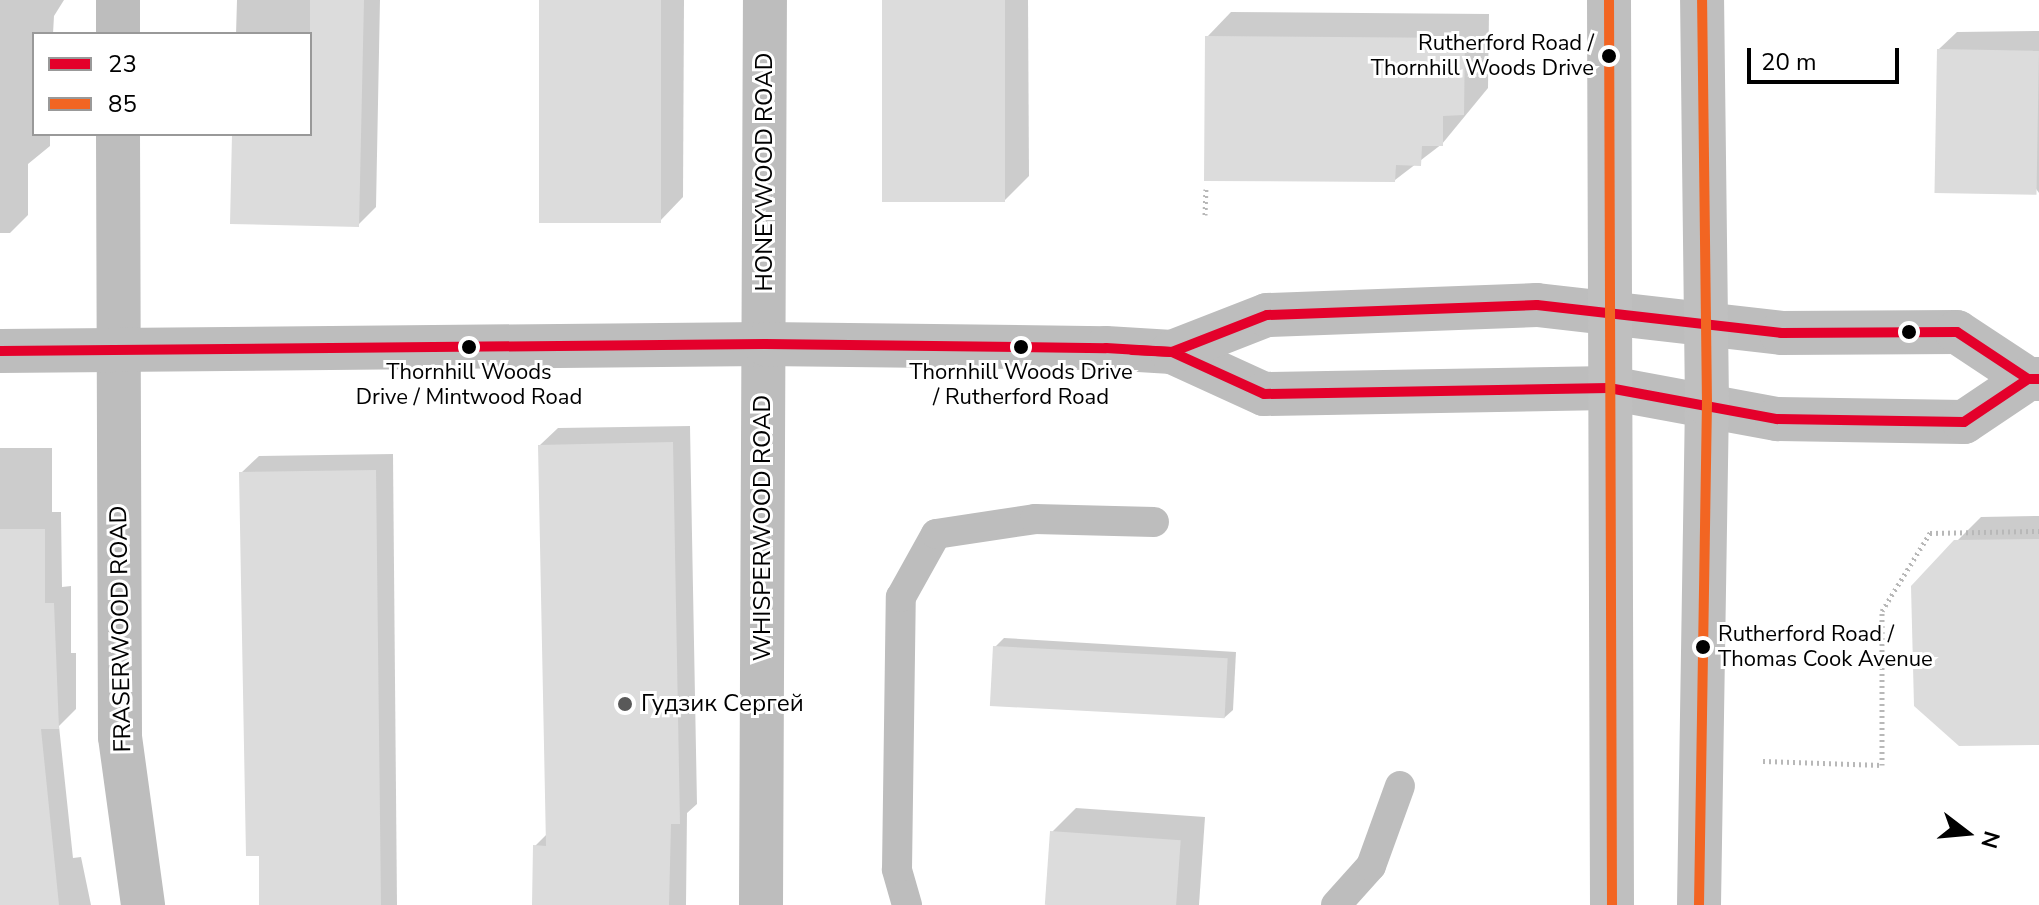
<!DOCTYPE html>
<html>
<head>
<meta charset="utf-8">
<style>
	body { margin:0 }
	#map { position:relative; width:2039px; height:905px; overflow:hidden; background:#fff; font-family:"Nunito Sans",sans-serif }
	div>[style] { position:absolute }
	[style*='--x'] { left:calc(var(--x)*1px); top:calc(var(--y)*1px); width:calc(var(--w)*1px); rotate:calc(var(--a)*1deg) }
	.shadow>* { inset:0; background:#0003 }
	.building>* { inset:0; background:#dcdcdc; transform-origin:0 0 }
	.path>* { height:5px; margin-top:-2.5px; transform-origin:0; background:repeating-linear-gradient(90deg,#b8b8b8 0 2px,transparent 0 6px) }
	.service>* { height:30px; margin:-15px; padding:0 15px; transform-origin:15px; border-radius:15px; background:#bdbdbd }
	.minor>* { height:44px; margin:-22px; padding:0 22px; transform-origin:22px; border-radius:22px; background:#bdbdbd }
	.tertiary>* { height:44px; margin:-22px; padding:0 22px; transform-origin:22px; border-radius:22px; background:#bdbdbd }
	.secondary>* { height:44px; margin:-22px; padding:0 22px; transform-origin:22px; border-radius:22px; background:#bfbfbf }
	.bus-1>* { height:10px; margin:-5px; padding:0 5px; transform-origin:5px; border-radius:5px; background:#e4002b }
	.bus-2>* { height:10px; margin:-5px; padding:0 5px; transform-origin:5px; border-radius:5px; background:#f26522 }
	.dots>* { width:22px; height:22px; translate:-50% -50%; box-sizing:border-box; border:4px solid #fff; border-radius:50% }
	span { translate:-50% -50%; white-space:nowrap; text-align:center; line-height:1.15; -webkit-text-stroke:6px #fff; paint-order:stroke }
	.bus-label { font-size:22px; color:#000 }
	.right { translate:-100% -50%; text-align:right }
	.left { translate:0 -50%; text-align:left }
	.street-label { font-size:24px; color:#000 }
	.poi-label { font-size:24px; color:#000 }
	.legend { position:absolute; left:32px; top:32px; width:280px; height:104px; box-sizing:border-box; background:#fff; border:2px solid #999; margin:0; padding:10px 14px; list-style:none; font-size:24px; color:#000 }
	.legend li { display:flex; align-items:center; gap:16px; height:40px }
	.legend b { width:40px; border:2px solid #999 }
	.north { position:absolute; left:1927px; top:793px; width:80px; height:80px; -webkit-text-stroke:6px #fff; paint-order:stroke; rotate:106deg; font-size:22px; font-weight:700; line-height:32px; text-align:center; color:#000 }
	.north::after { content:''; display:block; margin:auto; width:28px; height:36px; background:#000; clip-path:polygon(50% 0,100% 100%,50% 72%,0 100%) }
	.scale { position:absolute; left:1747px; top:48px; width:152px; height:36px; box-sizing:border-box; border:4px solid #000; border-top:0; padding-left:10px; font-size:24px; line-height:28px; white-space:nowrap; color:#000; -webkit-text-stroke:6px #fff; paint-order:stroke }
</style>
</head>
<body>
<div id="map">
	<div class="shadow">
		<i style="clip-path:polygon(0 0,64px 0,54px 16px,53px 34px,34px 34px,34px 134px,50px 134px,50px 146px,28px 164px,28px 215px,10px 233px,0 233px)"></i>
		<i style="clip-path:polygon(237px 0,380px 0,376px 207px,358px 225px,234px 134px,310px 134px,310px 34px,236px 34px)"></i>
		<i style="clip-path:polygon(541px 0,684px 0,683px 197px,659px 222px)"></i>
		<i style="clip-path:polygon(884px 0,1028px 0,1029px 176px,1005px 200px)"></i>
		<i style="clip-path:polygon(1231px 12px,1489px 14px,1488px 88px,1442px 144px,1395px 180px,1207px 37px)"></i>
		<i style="clip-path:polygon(2039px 31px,2039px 193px,1939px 49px,1957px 32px)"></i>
		<i style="clip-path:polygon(690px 426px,697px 804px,687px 813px,686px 905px,534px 905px,535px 846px,548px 833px,540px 445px,558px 428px)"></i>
		<i style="clip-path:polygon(0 448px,52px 448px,52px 512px,61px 512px,62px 587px,71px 586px,71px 653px,76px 653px,76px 709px,59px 726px,73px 858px,81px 857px,91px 905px,0 905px)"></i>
		<i style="clip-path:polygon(393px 454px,397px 905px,264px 905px,241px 473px,259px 456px)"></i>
		<i style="clip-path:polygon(2039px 516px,2039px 743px,1956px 542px,1981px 517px)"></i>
		<i style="clip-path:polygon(1004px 638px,1236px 652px,1233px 710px,1224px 718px,995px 647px)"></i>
		<i style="clip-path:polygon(1076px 808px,1205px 817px,1199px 905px,1047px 905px,1052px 832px)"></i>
	</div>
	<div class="building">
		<i style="clip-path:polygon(310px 0,364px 0,359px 227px,230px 224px,232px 134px,310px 134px)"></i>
		<i style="left:539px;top:0;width:122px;height:223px"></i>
		<i style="left:882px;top:0;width:123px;height:202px"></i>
		<i style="clip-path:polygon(1205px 36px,1465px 38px,1464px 115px,1443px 116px,1443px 146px,1422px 146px,1421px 166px,1396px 165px,1395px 182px,1204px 181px)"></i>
		<i style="left:1937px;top:49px;width:102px;height:144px;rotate:1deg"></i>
		<i style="clip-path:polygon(673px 442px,680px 824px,671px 824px,669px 905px,532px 905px,533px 845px,546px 846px,538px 445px)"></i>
		<i style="clip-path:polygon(376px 470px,381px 905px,259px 905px,259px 856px,246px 856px,239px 472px)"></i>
		<i style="clip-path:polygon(0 529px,45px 529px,45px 603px,54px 603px,59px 729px,41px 729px,59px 905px,0 905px)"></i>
		<i style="clip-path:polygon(2039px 539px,2039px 745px,1959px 746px,1914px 706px,1911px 586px,1954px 540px)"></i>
		<i style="left:993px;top:646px;width:235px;height:60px;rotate:3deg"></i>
		<i style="left:1050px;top:831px;width:131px;height:74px;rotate:4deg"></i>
	</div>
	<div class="path">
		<i style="--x:1205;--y:215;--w:26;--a:-88"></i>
		<i style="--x:1763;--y:761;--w:119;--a:1.9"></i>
		<i style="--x:1882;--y:765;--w:154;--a:-90"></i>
		<i style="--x:1882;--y:611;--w:92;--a:-58.4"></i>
		<i style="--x:1930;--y:533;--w:109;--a:-1.1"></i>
	</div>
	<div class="service">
		<i style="--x:907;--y:905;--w:37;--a:-106"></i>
		<i style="--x:897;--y:869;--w:272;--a:-89.2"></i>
		<i style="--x:901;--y:597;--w:72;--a:-60.9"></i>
		<i style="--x:936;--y:534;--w:100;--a:-8.6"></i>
		<i style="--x:1035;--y:519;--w:119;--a:1.4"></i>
		<i style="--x:1336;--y:905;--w:52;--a:-48.1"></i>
		<i style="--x:1371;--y:866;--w:85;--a:-70.1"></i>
	</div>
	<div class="minor">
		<i style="--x:118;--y:0;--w:34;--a:90"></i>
		<i style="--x:118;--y:134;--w:603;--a:89.81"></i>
		<i style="--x:120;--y:737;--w:170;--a:82.2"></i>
		<i style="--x:761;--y:905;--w:905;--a:-89.75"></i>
	</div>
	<div class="tertiary">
		<i style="--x:0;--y:351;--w:765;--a:-0.52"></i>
		<i style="--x:765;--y:344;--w:341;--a:0.7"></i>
		<i style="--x:1106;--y:348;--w:66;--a:3.5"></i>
		<i style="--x:1172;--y:352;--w:101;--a:24.5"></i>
		<i style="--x:1264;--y:394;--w:345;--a:-1"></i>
		<i style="--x:1609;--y:388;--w:171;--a:10.5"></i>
		<i style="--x:1777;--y:419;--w:187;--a:0.9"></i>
		<i style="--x:1964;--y:422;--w:77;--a:-33.9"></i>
		<i style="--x:1172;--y:352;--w:102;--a:-21.3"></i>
		<i style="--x:1267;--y:315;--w:270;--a:-2.1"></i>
		<i style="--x:1537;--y:305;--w:246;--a:6.5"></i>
		<i style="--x:1781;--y:333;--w:176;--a:-0.3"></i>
		<i style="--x:1957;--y:332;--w:85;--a:33.5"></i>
		<i style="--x:2028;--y:379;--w:11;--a:0"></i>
	</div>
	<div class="secondary">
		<i style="--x:1609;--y:0;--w:905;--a:89.81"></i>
		<i style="--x:1699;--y:905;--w:501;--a:-89.09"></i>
		<i style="--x:1707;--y:404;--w:404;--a:-90.7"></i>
	</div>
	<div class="bus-1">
		<i style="--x:1132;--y:350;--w:40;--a:2.9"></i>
		<i style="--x:1172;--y:352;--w:102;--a:-21.3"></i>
		<i style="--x:1267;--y:315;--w:270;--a:-2.1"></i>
		<i style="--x:1537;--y:305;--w:246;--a:6.5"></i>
		<i style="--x:1781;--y:333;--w:176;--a:-0.3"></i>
		<i style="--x:1957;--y:332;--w:85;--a:33.5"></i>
		<i style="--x:2028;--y:379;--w:11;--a:0"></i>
		<i style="--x:0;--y:351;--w:765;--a:-0.52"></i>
		<i style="--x:765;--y:344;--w:341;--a:0.7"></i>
		<i style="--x:1106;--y:348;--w:66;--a:3.5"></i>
		<i style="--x:1172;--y:352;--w:101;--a:24.5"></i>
		<i style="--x:1264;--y:394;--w:345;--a:-1"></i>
		<i style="--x:1609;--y:388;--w:171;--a:10.5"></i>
		<i style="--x:1777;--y:419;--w:187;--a:0.9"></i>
		<i style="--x:1964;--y:422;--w:77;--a:-33.9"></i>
		<i style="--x:2028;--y:379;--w:11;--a:0"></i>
	</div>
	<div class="bus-2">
		<i style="--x:1609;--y:0;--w:905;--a:89.81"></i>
		<i style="--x:1699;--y:905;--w:501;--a:-89.09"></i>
		<i style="--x:1707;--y:404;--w:404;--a:-90.7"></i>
	</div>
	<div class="dots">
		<i style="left:1609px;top:56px;background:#000"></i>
		<i style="left:1909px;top:332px;background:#000"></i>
		<i style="left:469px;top:347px;background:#000"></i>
		<i style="left:1021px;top:347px;background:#000"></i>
		<i style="left:1703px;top:647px;background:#000"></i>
		<i style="left:625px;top:704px;background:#595959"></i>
	</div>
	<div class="bus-label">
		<span class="right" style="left:1594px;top:56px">Rutherford Road /<br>Thornhill Woods Drive</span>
		<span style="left:469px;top:385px">Thornhill Woods<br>Drive / Mintwood Road</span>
		<span style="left:1021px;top:385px">Thornhill Woods Drive<br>/ Rutherford Road</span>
		<span class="left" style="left:1718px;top:647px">Rutherford Road /<br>Thomas Cook Avenue</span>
	</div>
	<div class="street-label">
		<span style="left:765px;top:172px;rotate:-90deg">HONEYWOOD ROAD</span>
		<span style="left:763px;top:528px;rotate:-90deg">WHISPERWOOD ROAD</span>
		<span style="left:121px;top:629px;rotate:-91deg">FRASERWOOD ROAD</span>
	</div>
	<div class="poi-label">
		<span class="left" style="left:641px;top:704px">Гудзик Сергей</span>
	</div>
	<ul class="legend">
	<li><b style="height:10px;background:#e4002b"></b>23</li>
	<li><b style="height:10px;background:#f26522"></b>85</li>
	</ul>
	<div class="north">N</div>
	<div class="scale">20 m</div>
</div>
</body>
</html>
